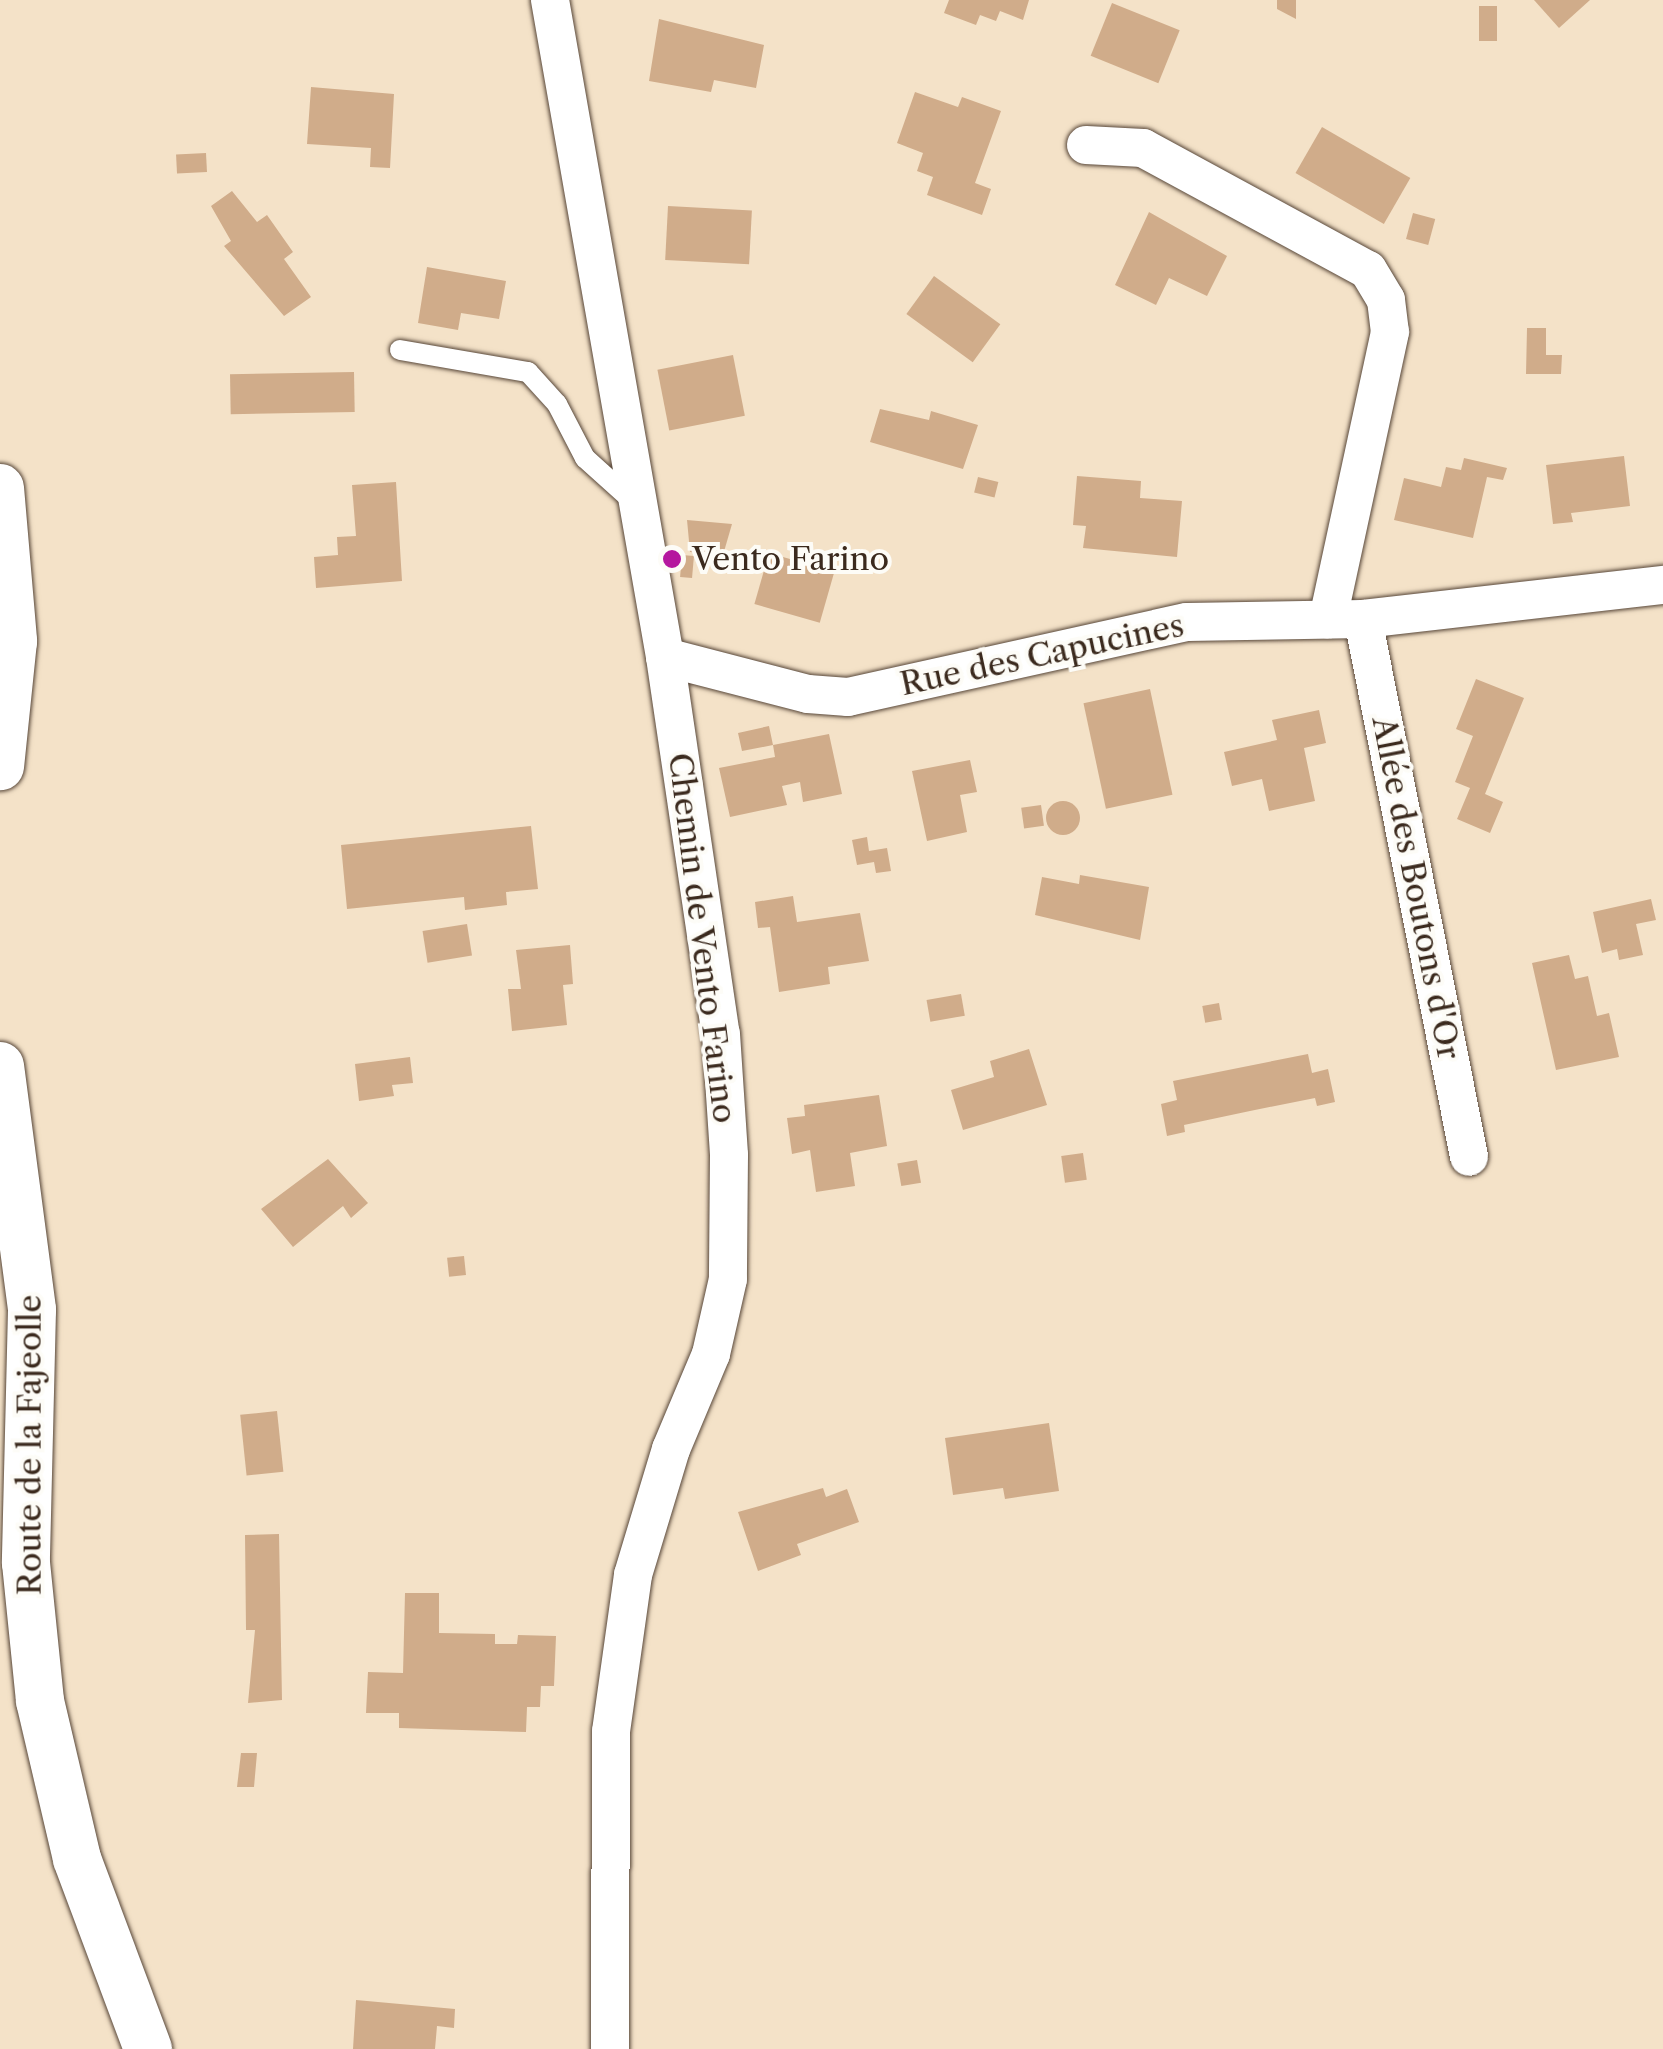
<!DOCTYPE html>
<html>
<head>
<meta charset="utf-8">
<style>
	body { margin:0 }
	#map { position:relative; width:1663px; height:2049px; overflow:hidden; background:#f4e2c8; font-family:"Libre Caslon Text",serif }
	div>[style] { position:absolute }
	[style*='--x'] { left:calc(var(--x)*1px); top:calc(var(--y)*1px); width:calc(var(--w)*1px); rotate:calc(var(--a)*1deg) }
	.building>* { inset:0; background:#d0ac8a; transform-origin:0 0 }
	.round { border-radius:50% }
	.roads { filter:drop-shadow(0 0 2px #574638) drop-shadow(0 0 2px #574638) }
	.service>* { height:20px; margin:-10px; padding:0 10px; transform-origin:10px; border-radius:10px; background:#fff }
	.minor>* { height:38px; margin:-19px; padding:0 19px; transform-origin:19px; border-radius:19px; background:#fff }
	.tertiary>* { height:48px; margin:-24px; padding:0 24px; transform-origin:24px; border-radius:24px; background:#fff }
	.dots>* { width:28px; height:28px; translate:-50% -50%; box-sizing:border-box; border:5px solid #fdfcf7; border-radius:50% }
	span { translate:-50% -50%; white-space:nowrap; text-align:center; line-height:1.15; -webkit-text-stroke:8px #fdfcf7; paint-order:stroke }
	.poi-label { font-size:32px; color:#3b2a1e }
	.left { translate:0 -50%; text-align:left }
	.street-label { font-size:32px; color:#3b2a1e }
</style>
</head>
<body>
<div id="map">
	<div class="building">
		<i style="clip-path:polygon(949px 0,1029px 0,1023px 20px,1000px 11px,996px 21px,980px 15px,976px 25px,944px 13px)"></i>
		<i style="clip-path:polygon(1277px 0,1296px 0,1296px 19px,1277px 9px)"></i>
		<i style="clip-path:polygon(1534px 0,1590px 0,1559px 28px)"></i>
		<i style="left:1112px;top:3px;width:73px;height:57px;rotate:22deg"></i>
		<i style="left:1479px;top:6px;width:18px;height:35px"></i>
		<i style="clip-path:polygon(659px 19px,764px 45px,756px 88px,714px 80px,711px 92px,649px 81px)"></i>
		<i style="clip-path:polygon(311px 87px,394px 94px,390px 168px,370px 167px,371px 148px,307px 144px)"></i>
		<i style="clip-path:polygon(915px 92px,958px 107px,962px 97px,1001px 111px,975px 183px,991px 189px,982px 215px,927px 195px,933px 177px,917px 171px,923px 153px,897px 143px)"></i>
		<i style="left:1322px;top:127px;width:102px;height:53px;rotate:30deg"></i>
		<i style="left:206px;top:153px;width:19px;height:30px;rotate:87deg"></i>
		<i style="clip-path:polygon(232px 191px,257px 222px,267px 215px,293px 252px,284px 259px,311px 297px,284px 316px,224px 246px,231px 241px,211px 206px)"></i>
		<i style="left:668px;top:206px;width:84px;height:54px;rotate:3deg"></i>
		<i style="clip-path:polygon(1149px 212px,1227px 256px,1207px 296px,1169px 278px,1156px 305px,1115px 285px)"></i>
		<i style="left:1413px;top:213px;width:23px;height:27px;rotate:15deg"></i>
		<i style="clip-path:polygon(427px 267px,506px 281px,499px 319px,461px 313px,458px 330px,418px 323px)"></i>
		<i style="left:934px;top:276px;width:82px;height:47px;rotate:36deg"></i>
		<i style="clip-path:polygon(1527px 328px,1546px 328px,1546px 355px,1562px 355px,1561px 374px,1526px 374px)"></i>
		<i style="left:733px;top:355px;width:62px;height:77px;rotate:79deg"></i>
		<i style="left:354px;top:372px;width:40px;height:124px;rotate:89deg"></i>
		<i style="clip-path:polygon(880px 409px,929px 420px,931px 411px,978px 425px,963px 469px,870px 442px)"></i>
		<i style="clip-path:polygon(1624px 456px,1630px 506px,1571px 513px,1573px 522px,1553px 524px,1546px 465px)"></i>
		<i style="clip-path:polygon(1464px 458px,1507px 468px,1503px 480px,1487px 477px,1473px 538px,1394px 520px,1404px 478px,1441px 487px,1446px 467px,1461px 470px)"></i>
		<i style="clip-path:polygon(1077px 476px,1141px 481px,1140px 498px,1182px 501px,1177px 557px,1083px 548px,1086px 526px,1073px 525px)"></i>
		<i style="left:978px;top:477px;width:21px;height:16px;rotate:14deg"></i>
		<i style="clip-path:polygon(396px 482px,402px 581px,316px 588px,314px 557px,338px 555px,337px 537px,356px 536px,352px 485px)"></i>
		<i style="clip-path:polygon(687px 520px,732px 524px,723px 555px,690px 552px)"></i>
		<i style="left:769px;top:553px;width:68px;height:53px;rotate:16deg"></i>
		<i style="left:682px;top:555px;width:12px;height:22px;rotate:5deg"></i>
		<i style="clip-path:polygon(1476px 679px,1524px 698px,1485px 794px,1503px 802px,1490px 833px,1457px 819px,1470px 788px,1455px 782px,1473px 736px,1456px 729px)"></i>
		<i style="left:1150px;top:689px;width:108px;height:68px;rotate:78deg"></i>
		<i style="clip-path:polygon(1319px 710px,1326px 743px,1304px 748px,1315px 801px,1269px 811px,1262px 779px,1232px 786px,1224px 752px,1277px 740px,1272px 720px)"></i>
		<i style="clip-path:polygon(769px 726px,773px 745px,829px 734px,842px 794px,803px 802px,800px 782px,782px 786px,787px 805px,730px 817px,719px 768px,775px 757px,773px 745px,742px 751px,738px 733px)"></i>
		<i style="clip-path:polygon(970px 760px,977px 792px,960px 795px,967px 832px,927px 841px,912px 771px)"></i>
		<i class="round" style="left:1046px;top:801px;width:34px;height:34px"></i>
		<i style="left:1041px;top:805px;width:21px;height:20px;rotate:82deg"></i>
		<i style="clip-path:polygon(531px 826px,538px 889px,506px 892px,507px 905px,465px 910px,464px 897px,347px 909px,341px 845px)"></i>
		<i style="clip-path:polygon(867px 837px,869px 851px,887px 848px,891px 871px,876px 873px,874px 862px,857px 865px,852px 840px)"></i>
		<i style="clip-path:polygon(1080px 875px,1149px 887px,1140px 940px,1035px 915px,1042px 877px,1079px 884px)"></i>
		<i style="clip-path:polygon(793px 896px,797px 922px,860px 913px,869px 961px,828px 967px,830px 984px,779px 992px,770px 927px,758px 928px,755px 902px)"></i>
		<i style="clip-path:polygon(1651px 899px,1656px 920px,1636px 924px,1643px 955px,1619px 960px,1617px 949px,1602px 953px,1593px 912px)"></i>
		<i style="left:467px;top:924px;width:32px;height:45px;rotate:81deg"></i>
		<i style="clip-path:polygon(570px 945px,573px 984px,563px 985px,567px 1025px,512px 1031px,508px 989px,521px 989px,516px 950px)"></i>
		<i style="clip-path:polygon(1569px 955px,1575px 979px,1588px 976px,1597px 1016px,1609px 1013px,1619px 1057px,1556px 1070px,1532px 963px)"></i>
		<i style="left:961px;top:994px;width:22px;height:35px;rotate:80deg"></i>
		<i style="left:1219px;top:1003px;width:17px;height:17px;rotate:80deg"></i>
		<i style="clip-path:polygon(1029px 1049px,1047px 1105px,963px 1130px,951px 1090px,994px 1077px,990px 1061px)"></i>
		<i style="clip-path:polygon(1308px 1054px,1312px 1073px,1328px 1069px,1335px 1102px,1317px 1106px,1315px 1098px,1250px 1111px,1184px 1125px,1185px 1132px,1167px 1136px,1161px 1104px,1177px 1100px,1173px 1081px)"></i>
		<i style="clip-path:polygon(410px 1057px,413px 1083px,392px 1085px,394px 1096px,359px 1101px,355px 1064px)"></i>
		<i style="clip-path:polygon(879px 1095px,887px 1146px,850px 1153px,855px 1186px,816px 1192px,810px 1150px,792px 1154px,787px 1118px,805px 1116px,804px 1105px)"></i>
		<i style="left:1083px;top:1153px;width:27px;height:22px;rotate:82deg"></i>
		<i style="clip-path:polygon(328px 1159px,368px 1203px,351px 1218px,343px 1206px,293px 1247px,261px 1209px)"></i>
		<i style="left:917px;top:1160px;width:23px;height:20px;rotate:80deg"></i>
		<i style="left:464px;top:1256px;width:19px;height:17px;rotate:84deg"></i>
		<i style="left:277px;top:1411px;width:61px;height:37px;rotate:84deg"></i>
		<i style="clip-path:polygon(1049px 1423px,1059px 1491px,1005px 1499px,1003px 1488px,953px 1495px,945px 1438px)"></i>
		<i style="clip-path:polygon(823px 1488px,826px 1497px,847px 1489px,859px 1522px,797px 1544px,801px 1555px,758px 1571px,738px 1512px)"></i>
		<i style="clip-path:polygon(279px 1534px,282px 1700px,248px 1703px,255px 1630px,246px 1630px,245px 1535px)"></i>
		<i style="clip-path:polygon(405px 1593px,439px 1593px,439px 1633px,495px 1634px,495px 1644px,517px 1644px,518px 1635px,556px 1636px,554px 1686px,541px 1686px,540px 1707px,527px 1707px,526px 1732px,399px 1728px,399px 1713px,366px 1713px,368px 1672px,403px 1673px)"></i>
		<i style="clip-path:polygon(241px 1753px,257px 1753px,254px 1787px,237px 1787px)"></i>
		<i style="clip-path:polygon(356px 2000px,455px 2009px,454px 2028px,437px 2026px,435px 2049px,353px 2049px)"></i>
	</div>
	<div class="roads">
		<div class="service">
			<i style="--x:400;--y:350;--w:130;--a:9.8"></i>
			<i style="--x:528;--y:372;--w:43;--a:47.8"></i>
			<i style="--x:557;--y:404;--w:61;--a:62.6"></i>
			<i style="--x:585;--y:458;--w:70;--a:42.1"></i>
		</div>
		<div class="minor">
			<i style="--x:550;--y:0;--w:667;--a:80.07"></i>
			<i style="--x:665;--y:657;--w:381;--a:81.6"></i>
			<i style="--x:721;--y:1034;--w:121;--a:86.2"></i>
			<i style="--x:729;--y:1155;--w:124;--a:90.5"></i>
			<i style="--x:728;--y:1279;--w:77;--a:102.8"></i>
			<i style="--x:711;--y:1354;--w:103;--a:112.8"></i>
			<i style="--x:671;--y:1449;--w:132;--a:106.8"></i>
			<i style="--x:633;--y:1575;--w:158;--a:98"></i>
			<i style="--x:611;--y:1731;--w:318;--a:90.2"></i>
			<i style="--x:1086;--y:145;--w:57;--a:3"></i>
			<i style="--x:1143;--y:148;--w:256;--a:28.5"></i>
			<i style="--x:1368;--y:270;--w:35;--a:59"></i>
			<i style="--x:1386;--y:300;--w:32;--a:83"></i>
			<i style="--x:1390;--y:332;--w:294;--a:102.2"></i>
			<i style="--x:1363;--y:619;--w:548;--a:78.85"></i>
			<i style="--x:665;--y:657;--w:148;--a:14.5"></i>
			<i style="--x:808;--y:694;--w:40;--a:4.3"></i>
			<i style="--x:848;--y:697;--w:347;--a:-12.5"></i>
			<i style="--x:1187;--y:622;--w:176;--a:-1"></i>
			<i style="--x:1363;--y:619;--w:302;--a:-6.5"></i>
		</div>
		<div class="tertiary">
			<i style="--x:0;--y:488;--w:154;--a:85.1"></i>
			<i style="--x:13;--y:641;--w:126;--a:95.9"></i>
			<i style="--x:0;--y:1066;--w:246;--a:82.5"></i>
			<i style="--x:32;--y:1310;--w:253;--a:91.4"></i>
			<i style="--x:26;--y:1563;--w:139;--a:84.2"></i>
			<i style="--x:40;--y:1701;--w:162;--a:76.8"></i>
			<i style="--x:77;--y:1859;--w:203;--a:69.5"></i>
		</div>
	</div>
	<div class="dots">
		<i style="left:672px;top:559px;background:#b5179e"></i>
	</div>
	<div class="poi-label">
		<span class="left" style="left:692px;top:559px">Vento Farino</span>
	</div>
	<div class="street-label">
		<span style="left:1042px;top:655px;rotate:-12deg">Rue des Capucines</span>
		<span style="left:1416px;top:888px;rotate:79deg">Allée des Boutons d'Or</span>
		<span style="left:702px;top:938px;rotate:83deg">Chemin de Vento Farino</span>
		<span style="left:30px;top:1445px;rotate:-90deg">Route de la Fajeolle</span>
	</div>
</div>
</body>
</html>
